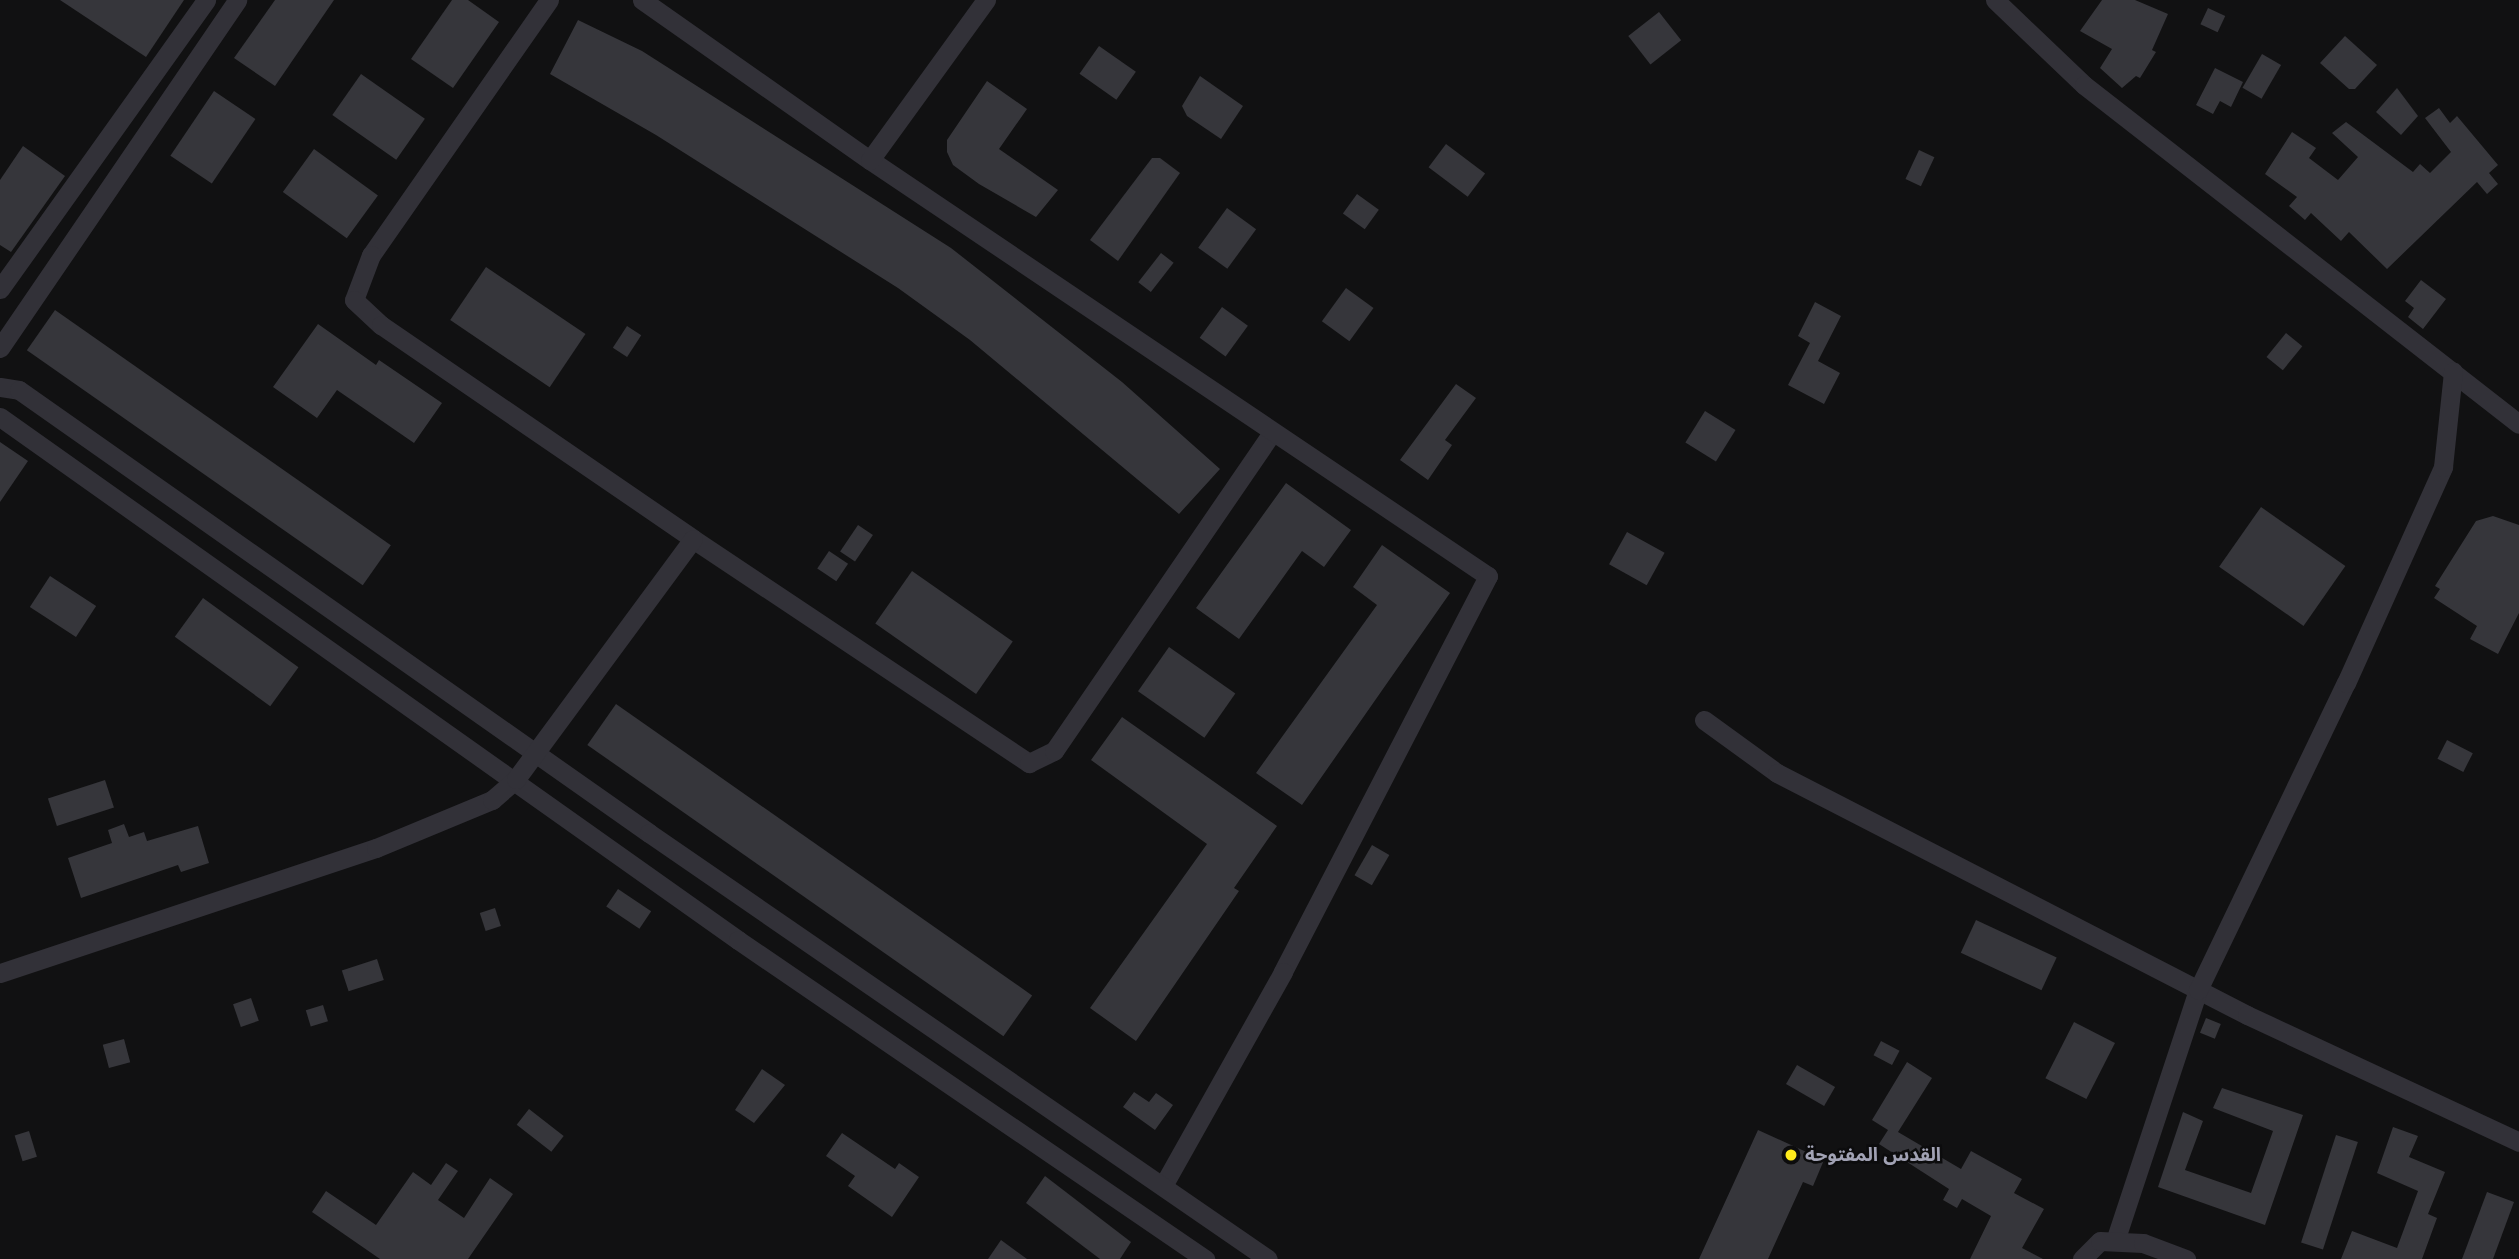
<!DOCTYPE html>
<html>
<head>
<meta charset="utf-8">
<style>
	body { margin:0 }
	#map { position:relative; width:2519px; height:1259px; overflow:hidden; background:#111112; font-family:Helvetica,"Noto Sans Arabic",sans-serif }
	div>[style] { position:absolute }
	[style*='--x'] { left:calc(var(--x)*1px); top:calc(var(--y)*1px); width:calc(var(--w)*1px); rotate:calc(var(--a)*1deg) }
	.building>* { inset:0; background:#36363b; transform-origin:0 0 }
	.minor>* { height:19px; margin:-9.5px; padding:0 9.5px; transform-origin:9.5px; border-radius:9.5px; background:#323138 }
	.dots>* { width:19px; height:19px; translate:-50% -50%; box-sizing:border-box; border:4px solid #0c0c0d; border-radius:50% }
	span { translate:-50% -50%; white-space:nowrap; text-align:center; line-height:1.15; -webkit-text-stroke:5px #0c0c0d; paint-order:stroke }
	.poi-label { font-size:19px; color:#a1a2b4; font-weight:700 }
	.left { translate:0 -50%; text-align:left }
</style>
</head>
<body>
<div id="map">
	<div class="building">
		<i style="clip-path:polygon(60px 0,184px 0,146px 57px)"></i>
		<i style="clip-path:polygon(275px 0,334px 0,275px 86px,234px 58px)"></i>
		<i style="clip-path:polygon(452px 0,468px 0,499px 22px,453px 88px,411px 59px)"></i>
		<i style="clip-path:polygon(2102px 0,2135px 0,2168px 14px,2152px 50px,2156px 52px,2140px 78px,2136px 76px,2122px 88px,2100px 68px,2112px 49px,2080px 31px)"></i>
		<i style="left:2208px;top:8px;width:19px;height:18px;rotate:25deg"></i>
		<i style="left:1659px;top:12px;width:36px;height:39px;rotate:52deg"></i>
		<i style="clip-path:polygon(578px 20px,642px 51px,951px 248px,1122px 382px,1220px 469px,1179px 514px,970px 340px,898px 288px,656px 135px,550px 74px)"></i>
		<i style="clip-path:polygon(2345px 36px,2377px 65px,2355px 89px,2349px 89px,2320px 63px)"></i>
		<i style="left:1099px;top:46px;width:45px;height:34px;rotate:35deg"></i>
		<i style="left:2262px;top:54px;width:22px;height:39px;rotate:30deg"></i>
		<i style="clip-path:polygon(2215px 68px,2243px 82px,2231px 107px,2220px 101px,2213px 114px,2196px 105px)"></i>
		<i style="left:361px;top:74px;width:78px;height:50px;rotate:35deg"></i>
		<i style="clip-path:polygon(1200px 76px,1243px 106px,1221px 139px,1187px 116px,1182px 106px)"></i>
		<i style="clip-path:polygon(987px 81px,1027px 109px,999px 149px,1058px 190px,1036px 217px,979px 184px,953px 165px,947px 152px,947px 140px)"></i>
		<i style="clip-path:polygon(2397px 88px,2418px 116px,2401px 135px,2376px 112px)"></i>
		<i style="left:214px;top:91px;width:50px;height:78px;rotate:34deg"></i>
		<i style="clip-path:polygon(2439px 108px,2450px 123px,2457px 116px,2498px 165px,2489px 173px,2498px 184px,2487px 194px,2477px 182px,2387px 269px,2349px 232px,2341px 241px,2311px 213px,2305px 220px,2289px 206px,2297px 197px,2265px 174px,2292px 132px,2316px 148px,2309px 158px,2338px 180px,2358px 157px,2332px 133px,2346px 122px,2413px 172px,2420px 164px,2430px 173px,2451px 152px,2425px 118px)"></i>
		<i style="left:1446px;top:144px;width:49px;height:29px;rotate:37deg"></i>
		<i style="clip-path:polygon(23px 146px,65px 176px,11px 252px,0 245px,0 180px)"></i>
		<i style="left:314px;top:149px;width:79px;height:53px;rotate:36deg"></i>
		<i style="left:1919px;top:150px;width:17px;height:32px;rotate:25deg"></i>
		<i style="clip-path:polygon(1152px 158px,1160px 158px,1180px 173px,1118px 261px,1090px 240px)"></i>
		<i style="left:1357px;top:194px;width:27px;height:24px;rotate:36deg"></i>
		<i style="left:1227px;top:208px;width:36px;height:49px;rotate:36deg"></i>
		<i style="left:1161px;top:253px;width:16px;height:37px;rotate:38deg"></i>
		<i style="left:486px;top:267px;width:120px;height:64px;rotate:34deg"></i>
		<i style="clip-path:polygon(2421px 280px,2446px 299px,2423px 329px,2408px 317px,2414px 308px,2405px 301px)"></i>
		<i style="left:1346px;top:288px;width:34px;height:41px;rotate:36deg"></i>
		<i style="clip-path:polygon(1815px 302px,1841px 316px,1818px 361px,1840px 373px,1824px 404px,1788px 385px,1810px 343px,1798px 336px)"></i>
		<i style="left:1222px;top:307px;width:32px;height:38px;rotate:36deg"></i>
		<i style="left:55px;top:310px;width:410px;height:49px;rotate:35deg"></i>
		<i style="clip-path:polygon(318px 324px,376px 365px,379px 360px,442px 403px,414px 443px,337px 390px,317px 418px,273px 387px)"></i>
		<i style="left:627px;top:326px;width:17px;height:26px;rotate:33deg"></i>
		<i style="left:2286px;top:333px;width:21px;height:31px;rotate:39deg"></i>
		<i style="clip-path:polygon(1456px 384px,1476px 398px,1445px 440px,1452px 445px,1428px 480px,1400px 460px)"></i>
		<i style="left:1705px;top:411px;width:36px;height:37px;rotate:32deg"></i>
		<i style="clip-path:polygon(0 442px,28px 461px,0 502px)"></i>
		<i style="clip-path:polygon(1286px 483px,1351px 530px,1324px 567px,1302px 551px,1239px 639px,1196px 608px)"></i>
		<i style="left:2261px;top:507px;width:103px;height:73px;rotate:35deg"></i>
		<i style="clip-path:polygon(2493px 516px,2519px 525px,2519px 613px,2498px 654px,2470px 639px,2477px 626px,2434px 598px,2440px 589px,2435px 586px,2476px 521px)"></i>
		<i style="left:858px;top:525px;width:18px;height:32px;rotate:34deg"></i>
		<i style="left:1627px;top:532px;width:43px;height:37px;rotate:29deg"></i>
		<i style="clip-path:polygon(1382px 545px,1450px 593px,1302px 805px,1256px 773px,1377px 605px,1353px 587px)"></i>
		<i style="left:829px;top:551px;width:23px;height:21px;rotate:34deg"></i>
		<i style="left:912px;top:571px;width:123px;height:64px;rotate:35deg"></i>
		<i style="left:50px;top:576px;width:55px;height:37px;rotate:33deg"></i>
		<i style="left:203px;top:598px;width:118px;height:48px;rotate:36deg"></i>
		<i style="left:1169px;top:647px;width:81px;height:54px;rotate:35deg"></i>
		<i style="left:616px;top:704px;width:508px;height:50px;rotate:35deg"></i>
		<i style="clip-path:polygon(1122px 717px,1277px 826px,1234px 888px,1239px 891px,1136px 1041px,1090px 1008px,1207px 844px,1091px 760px)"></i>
		<i style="left:2447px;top:740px;width:29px;height:21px;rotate:27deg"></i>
		<i style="left:105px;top:780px;width:29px;height:60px;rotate:72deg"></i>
		<i style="clip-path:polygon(124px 824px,129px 837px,144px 832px,147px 841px,198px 826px,209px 863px,181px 872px,178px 865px,81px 898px,68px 858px,112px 843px,108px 830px)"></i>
		<i style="left:1372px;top:845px;width:20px;height:35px;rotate:30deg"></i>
		<i style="left:618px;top:889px;width:40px;height:21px;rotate:34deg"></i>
		<i style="left:495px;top:908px;width:19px;height:16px;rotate:72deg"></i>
		<i style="left:1976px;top:920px;width:89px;height:36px;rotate:25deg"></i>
		<i style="left:377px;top:959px;width:22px;height:37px;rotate:72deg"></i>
		<i style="left:251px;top:998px;width:24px;height:19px;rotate:71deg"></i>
		<i style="left:323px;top:1005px;width:17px;height:18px;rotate:73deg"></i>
		<i style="left:2206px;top:1018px;width:16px;height:16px;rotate:22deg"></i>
		<i style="left:2074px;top:1022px;width:46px;height:63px;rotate:27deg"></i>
		<i style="left:124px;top:1039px;width:24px;height:22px;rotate:75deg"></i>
		<i style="left:1881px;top:1041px;width:21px;height:16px;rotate:28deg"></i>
		<i style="clip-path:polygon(1907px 1062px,1932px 1078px,1898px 1132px,1961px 1169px,1971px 1151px,2022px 1179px,2014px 1193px,2044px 1209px,2022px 1248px,2043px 1259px,1970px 1259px,1991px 1216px,1962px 1199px,1957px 1208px,1943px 1200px,1949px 1189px,1879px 1144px,1888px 1130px,1872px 1120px)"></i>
		<i style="left:1797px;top:1065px;width:44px;height:22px;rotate:30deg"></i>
		<i style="clip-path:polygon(762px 1069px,785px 1085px,754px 1123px,735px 1110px)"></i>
		<i style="clip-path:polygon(2222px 1088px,2303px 1115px,2265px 1225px,2158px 1187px,2183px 1112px,2203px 1121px,2185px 1170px,2251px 1193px,2273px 1131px,2213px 1108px)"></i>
		<i style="clip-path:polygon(1134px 1092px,1149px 1102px,1156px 1093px,1173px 1105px,1155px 1130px,1123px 1107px)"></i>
		<i style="left:529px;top:1109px;width:44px;height:20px;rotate:38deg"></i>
		<i style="clip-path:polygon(2393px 1127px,2418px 1136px,2409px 1157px,2445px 1172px,2428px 1214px,2437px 1218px,2422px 1259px,2341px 1259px,2352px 1231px,2397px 1248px,2418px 1191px,2377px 1173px)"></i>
		<i style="clip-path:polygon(1758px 1130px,1824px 1160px,1813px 1186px,1803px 1182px,1768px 1259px,1699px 1259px)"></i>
		<i style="left:29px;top:1131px;width:27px;height:15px;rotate:73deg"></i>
		<i style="clip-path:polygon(842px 1133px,895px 1169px,899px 1163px,919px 1177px,892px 1217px,848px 1186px,855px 1176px,826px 1156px)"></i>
		<i style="left:2336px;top:1135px;width:23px;height:113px;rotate:18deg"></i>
		<i style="clip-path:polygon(446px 1163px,458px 1171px,438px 1200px,464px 1218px,490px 1178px,513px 1194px,468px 1259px,380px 1259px,312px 1212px,326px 1191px,376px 1225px,413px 1172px,431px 1185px)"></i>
		<i style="clip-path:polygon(1045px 1176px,1131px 1242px,1120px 1259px,1100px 1259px,1026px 1203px)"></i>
		<i style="clip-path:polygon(2487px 1192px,2514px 1202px,2493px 1259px,2462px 1259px)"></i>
		<i style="clip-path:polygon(1001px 1240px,1027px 1259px,988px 1259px)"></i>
	</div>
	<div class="minor">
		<i style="--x:549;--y:0;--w:311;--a:124.9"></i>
		<i style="--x:371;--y:255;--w:48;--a:110.7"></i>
		<i style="--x:354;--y:300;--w:37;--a:43"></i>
		<i style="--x:381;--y:325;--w:378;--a:34.4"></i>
		<i style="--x:693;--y:539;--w:404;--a:33.7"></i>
		<i style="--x:1029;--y:763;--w:28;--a:-26"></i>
		<i style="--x:1054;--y:751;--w:386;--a:-55.6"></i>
		<i style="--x:642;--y:0;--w:279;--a:35.1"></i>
		<i style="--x:870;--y:160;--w:745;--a:33.95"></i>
		<i style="--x:1488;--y:576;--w:446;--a:117.4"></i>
		<i style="--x:1283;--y:972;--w:243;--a:119.3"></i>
		<i style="--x:1995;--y:0;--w:123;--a:43.7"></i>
		<i style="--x:2084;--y:85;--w:551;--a:37.93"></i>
		<i style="--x:870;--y:160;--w:198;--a:-54.1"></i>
		<i style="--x:0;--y:289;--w:355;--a:-54.5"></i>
		<i style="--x:0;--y:348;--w:421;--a:-55.7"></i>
		<i style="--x:0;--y:387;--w:19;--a:9"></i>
		<i style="--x:19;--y:390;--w:770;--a:35.11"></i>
		<i style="--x:649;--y:833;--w:751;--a:34.54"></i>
		<i style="--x:0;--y:417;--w:905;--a:35.32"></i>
		<i style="--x:738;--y:940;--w:566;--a:34.34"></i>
		<i style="--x:1704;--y:720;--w:90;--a:36"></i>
		<i style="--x:1777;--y:773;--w:529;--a:27.24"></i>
		<i style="--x:2247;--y:1015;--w:300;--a:25"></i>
		<i style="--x:0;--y:973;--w:396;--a:-18.4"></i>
		<i style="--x:376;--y:848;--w:126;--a:-22.5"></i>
		<i style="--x:492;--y:800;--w:32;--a:-41"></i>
		<i style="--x:516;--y:779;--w:298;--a:-53.6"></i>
		<i style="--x:2115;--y:1241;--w:264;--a:-71.7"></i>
		<i style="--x:2198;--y:990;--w:341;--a:-64.3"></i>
		<i style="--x:2346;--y:683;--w:237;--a:-65.8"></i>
		<i style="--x:2443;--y:467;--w:96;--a:-84"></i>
		<i style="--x:2082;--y:1259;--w:25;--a:-45"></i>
		<i style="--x:2100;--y:1241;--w:43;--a:2.7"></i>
		<i style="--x:2143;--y:1243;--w:46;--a:20.4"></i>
	</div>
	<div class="dots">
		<i style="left:1791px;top:1155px;background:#ffeb1c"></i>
	</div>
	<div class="poi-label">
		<span class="left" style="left:1805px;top:1155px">القدس المفتوحة</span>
	</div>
</div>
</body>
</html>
